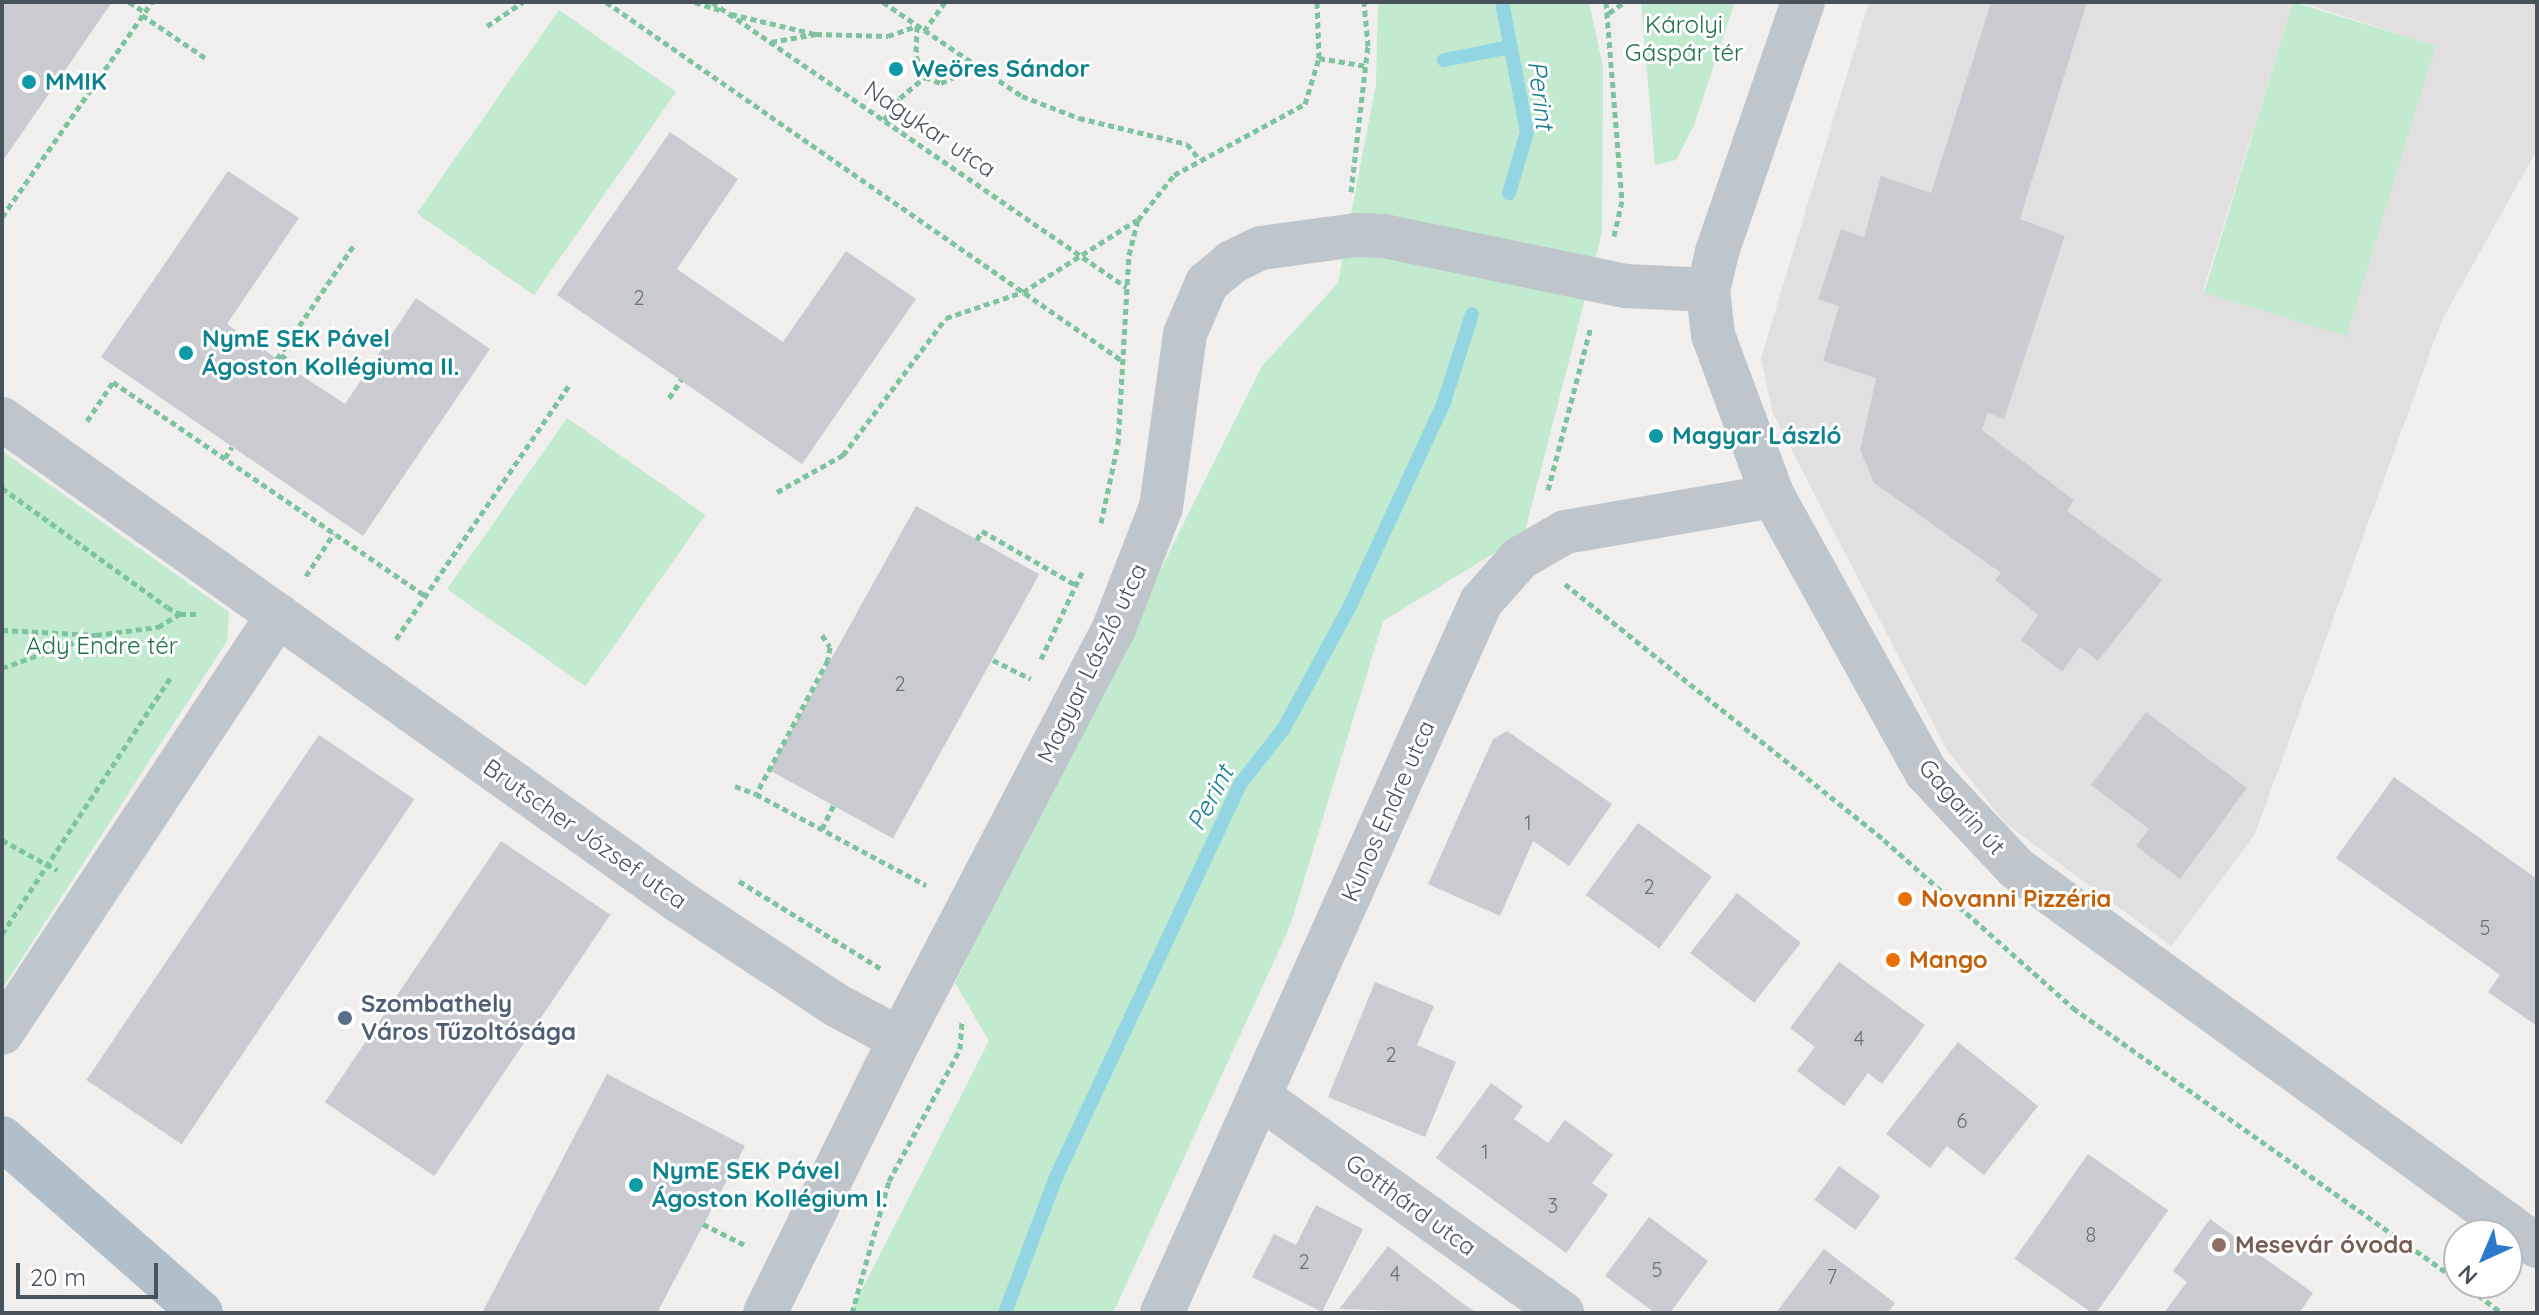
<!DOCTYPE html>
<html>
<head>
<meta charset="utf-8">
<style>
	body { margin:0 }
	#map { position:relative; width:2539px; height:1315px; overflow:hidden; background:#f1eeee; font-family:Quicksand,sans-serif }
	div>[style] { position:absolute }
	[style*='--x'] { left:calc(var(--x)*1px); top:calc(var(--y)*1px); width:calc(var(--w)*1px); rotate:calc(var(--a)*1deg) }
	.education>* { inset:0; background:#e1dfe0 }
	.green>* { inset:0; background:#c1eacf; transform-origin:0 0 }
	.stream>* { height:14px; margin:-7px; padding:0 7px; transform-origin:7px; border-radius:7px; background:#93d5e2 }
	.building>* { inset:0; background:#c9cbd0; transform-origin:0 0 }
	.path>* { height:5px; margin-top:-2.5px; transform-origin:0; background:repeating-linear-gradient(90deg,#7dc49e 0 6px,transparent 0 10px) }
	.minor>* { height:44px; margin:-22px; padding:0 22px; transform-origin:22px; border-radius:22px; background:#bec6cc }
	.major>* { height:44px; margin:-22px; padding:0 22px; transform-origin:22px; border-radius:22px; background:#b1bfca }
	.dots>* { width:22px; height:22px; translate:-50% -50%; box-sizing:border-box; border:4px solid #fff; border-radius:50% }
	span { translate:-50% -50%; white-space:nowrap; text-align:center; line-height:1.15; -webkit-text-stroke:6px #fff; paint-order:stroke }
	.number-label { font-size:20px; color:#687078 }
	.number-label span { -webkit-text-stroke-width:0 }
	.park-label { font-size:24px; color:#217347 }
	.culture-label { font-size:24px; color:#0d838f; font-weight:700 }
	.left { translate:0 -50%; text-align:left }
	.street-label { font-size:24px; color:#48525a }
	.food-label { font-size:24px; color:#c56008; font-weight:700 }
	.service-label { font-size:24px; color:#4e5e75; font-weight:700 }
	.education-label { font-size:24px; color:#785e54; font-weight:700 }
	.water-label { font-size:26px; color:#1a7e93; font-style:italic }
	.frame { position:absolute; inset:0; border:4px solid #48525a; pointer-events:none }
	.north { position:absolute; left:2443px; top:1219px; width:80px; height:80px; box-sizing:border-box; background:#fff; border:2px solid #b6babd; border-radius:50%; rotate:224deg; font-size:22px; font-weight:700; line-height:32px; text-align:center; color:#48525a }
	.north::after { content:''; display:block; margin:auto; width:28px; height:36px; background:#2c79cd; clip-path:polygon(50% 0,100% 100%,50% 72%,0 100%) }
	.scale { position:absolute; left:16px; top:1263px; width:142px; height:36px; box-sizing:border-box; border:4px solid #48525a; border-top:0; padding-left:10px; font-size:24px; line-height:28px; white-space:nowrap; color:#48525a; -webkit-text-stroke:6px #fff; paint-order:stroke }
</style>
</head>
<body>
<div id="map">
	<div class="education">
		<i style="clip-path:polygon(1869px 2px,1991px 2px,1931px 193px,1881px 177px,1864px 237px,1841px 230px,1818px 298px,1839px 306px,1824px 361px,1876px 378px,1860px 450px,1874px 483px,2001px 573px,1995px 580px,2038px 615px,2021px 640px,2062px 672px,2080px 647px,2098px 661px,2161px 580px,2067px 511px,2073px 499px,1982px 430px,1988px 413px,2004px 418px,2065px 237px,2020px 219px,2087px 2px,2293px 2px,2203px 291px,2436px 46px,2300px 2px,2537px 2px,2537px 150px,2442px 320px,2255px 834px,2171px 946px,2005px 823px,1947px 750px,1773px 414px,1761px 358px)"></i>
	</div>
	<div class="green">
		<i style="clip-path:polygon(1378px 2px,1589px 2px,1603px 67px,1602px 233px,1524px 535px,1383px 621px,1290px 926px,1113px 1313px,850px 1313px,989px 1041px,955px 983px,1262px 366px,1338px 283px,1376px 84px)"></i>
		<i style="clip-path:polygon(1641px 2px,1735px 2px,1694px 125px,1676px 160px,1655px 165px)"></i>
		<i style="left:2293px;top:2px;width:149px;height:304px;rotate:17deg"></i>
		<i style="left:559px;top:10px;width:143px;height:248px;rotate:35deg"></i>
		<i style="left:567px;top:418px;width:169px;height:209px;rotate:35deg"></i>
		<i style="clip-path:polygon(2px 451px,229px 612px,227px 641px,2px 989px)"></i>
	</div>
	<div class="stream">
		<i style="--x:1502;--y:2;--w:132;--a:79.1"></i>
		<i style="--x:1527;--y:132;--w:64;--a:106.4"></i>
		<i style="--x:1444;--y:60;--w:67;--a:-11.1"></i>
		<i style="--x:1005;--y:1313;--w:147;--a:-69.4"></i>
		<i style="--x:1057;--y:1175;--w:433;--a:-64.9"></i>
		<i style="--x:1241;--y:783;--w:70;--a:-52"></i>
		<i style="--x:1284;--y:728;--w:136;--a:-61.6"></i>
		<i style="--x:1349;--y:608;--w:227;--a:-65.2"></i>
		<i style="--x:1444;--y:402;--w:92;--a:-72.3"></i>
	</div>
	<div class="building">
		<i style="clip-path:polygon(2px 2px,112px 2px,2px 162px)"></i>
		<i style="clip-path:polygon(1991px 2px,2087px 2px,2020px 219px,2065px 236px,2004px 419px,1988px 413px,1982px 430px,2074px 500px,2067px 511px,2162px 580px,2098px 661px,2080px 647px,2062px 672px,2021px 640px,2038px 615px,1995px 580px,2001px 573px,1874px 483px,1860px 450px,1876px 378px,1823px 361px,1839px 306px,1818px 299px,1841px 229px,1864px 237px,1881px 176px,1931px 193px)"></i>
		<i style="clip-path:polygon(670px 132px,738px 179px,677px 269px,783px 342px,846px 251px,916px 299px,802px 464px,557px 295px)"></i>
		<i style="clip-path:polygon(228px 171px,299px 218px,227px 324px,293px 370px,345px 404px,416px 298px,490px 349px,363px 536px,101px 357px)"></i>
		<i style="left:916px;top:506px;width:141px;height:302px;rotate:29deg"></i>
		<i style="clip-path:polygon(2146px 712px,2247px 788px,2180px 879px,2136px 846px,2149px 829px,2091px 785px)"></i>
		<i style="clip-path:polygon(1507px 731px,1612px 804px,1569px 866px,1533px 841px,1500px 916px,1428px 884px,1493px 739px)"></i>
		<i style="left:319px;top:735px;width:115px;height:416px;rotate:34deg"></i>
		<i style="clip-path:polygon(2394px 777px,2537px 879px,2537px 1026px,2488px 992px,2500px 975px,2336px 858px)"></i>
		<i style="left:1638px;top:823px;width:91px;height:89px;rotate:36deg"></i>
		<i style="left:501px;top:841px;width:132px;height:315px;rotate:34deg"></i>
		<i style="left:1737px;top:893px;width:81px;height:76px;rotate:38deg"></i>
		<i style="clip-path:polygon(1839px 962px,1925px 1025px,1882px 1084px,1868px 1073px,1844px 1106px,1797px 1071px,1815px 1047px,1790px 1028px)"></i>
		<i style="clip-path:polygon(1375px 982px,1434px 1006px,1417px 1045px,1456px 1062px,1425px 1137px,1328px 1097px)"></i>
		<i style="clip-path:polygon(1958px 1042px,2038px 1106px,1984px 1175px,1947px 1146px,1930px 1168px,1886px 1134px)"></i>
		<i style="clip-path:polygon(607px 1074px,745px 1146px,657px 1313px,482px 1313px)"></i>
		<i style="clip-path:polygon(1491px 1083px,1523px 1106px,1514px 1119px,1548px 1143px,1565px 1120px,1613px 1155px,1592px 1183px,1608px 1195px,1566px 1253px,1436px 1158px)"></i>
		<i style="left:2088px;top:1154px;width:98px;height:128px;rotate:35deg"></i>
		<i style="left:1839px;top:1166px;width:51px;height:42px;rotate:36deg"></i>
		<i style="clip-path:polygon(1316px 1205px,1363px 1229px,1322px 1312px,1252px 1277px,1274px 1234px,1296px 1245px)"></i>
		<i style="clip-path:polygon(1649px 1217px,1708px 1261px,1670px 1313px,1655px 1313px,1605px 1276px)"></i>
		<i style="clip-path:polygon(2210px 1219px,2313px 1293px,2299px 1313px,2164px 1313px,2187px 1282px,2173px 1271px)"></i>
		<i style="clip-path:polygon(1388px 1246px,1458px 1300px,1477px 1313px,1339px 1309px)"></i>
		<i style="clip-path:polygon(1824px 1249px,1895px 1303px,1888px 1313px,1776px 1313px)"></i>
	</div>
	<div class="path">
		<i style="--x:129;--y:2;--w:19;--a:32"></i>
		<i style="--x:606;--y:2;--w:631;--a:34.8"></i>
		<i style="--x:695;--y:2;--w:28;--a:18"></i>
		<i style="--x:712;--y:2;--w:503;--a:34.54"></i>
		<i style="--x:883;--y:2;--w:168;--a:34.1"></i>
		<i style="--x:1022;--y:96;--w:61;--a:21.1"></i>
		<i style="--x:1079;--y:118;--w:111;--a:13.5"></i>
		<i style="--x:1187;--y:144;--w:19;--a:51"></i>
		<i style="--x:1606;--y:2;--w:200;--a:85.4"></i>
		<i style="--x:1622;--y:201;--w:39;--a:103"></i>
		<i style="--x:1609;--y:13;--w:19;--a:-36"></i>
		<i style="--x:731;--y:14;--w:86;--a:13.4"></i>
		<i style="--x:142;--y:15;--w:78;--a:34.1"></i>
		<i style="--x:487;--y:26;--w:43;--a:-33.7"></i>
		<i style="--x:924;--y:31;--w:36;--a:-54"></i>
		<i style="--x:771;--y:42;--w:46;--a:-10.1"></i>
		<i style="--x:816;--y:34;--w:72;--a:1.6"></i>
		<i style="--x:888;--y:36;--w:31;--a:-19"></i>
		<i style="--x:917;--y:26;--w:30;--a:92"></i>
		<i style="--x:916;--y:56;--w:23;--a:67"></i>
		<i style="--x:925;--y:77;--w:17;--a:21"></i>
		<i style="--x:941;--y:83;--w:38;--a:-25"></i>
		<i style="--x:1319;--y:58;--w:48;--a:9.7"></i>
		<i style="--x:884;--y:120;--w:27;--a:-54"></i>
		<i style="--x:900;--y:98;--w:33;--a:-40"></i>
		<i style="--x:1351;--y:192;--w:147;--a:-83.4"></i>
		<i style="--x:1368;--y:46;--w:44;--a:-95.2"></i>
		<i style="--x:2;--y:217;--w:262;--a:-55.1"></i>
		<i style="--x:281;--y:355;--w:19;--a:36"></i>
		<i style="--x:296;--y:366;--w:5;--a:127"></i>
		<i style="--x:277;--y:359;--w:138;--a:-56"></i>
		<i style="--x:669;--y:398;--w:22;--a:-56"></i>
		<i style="--x:87;--y:421;--w:47;--a:-56.3"></i>
		<i style="--x:113;--y:382;--w:379;--a:34.4"></i>
		<i style="--x:225;--y:458;--w:13;--a:-58"></i>
		<i style="--x:2;--y:488;--w:203;--a:35.8"></i>
		<i style="--x:167;--y:607;--w:15;--a:28"></i>
		<i style="--x:180;--y:614;--w:17;--a:0"></i>
		<i style="--x:1548;--y:490;--w:170;--a:-75.3"></i>
		<i style="--x:777;--y:492;--w:76;--a:-29.3"></i>
		<i style="--x:843;--y:455;--w:171;--a:-53.1"></i>
		<i style="--x:946;--y:318;--w:81;--a:-18.7"></i>
		<i style="--x:1023;--y:292;--w:135;--a:-32.3"></i>
		<i style="--x:1101;--y:523;--w:81;--a:-77.9"></i>
		<i style="--x:1118;--y:444;--w:189;--a:-86.7"></i>
		<i style="--x:1129;--y:255;--w:36;--a:-76"></i>
		<i style="--x:1138;--y:220;--w:58;--a:-51.3"></i>
		<i style="--x:1174;--y:175;--w:149;--a:-28.5"></i>
		<i style="--x:1305;--y:104;--w:48;--a:-73.1"></i>
		<i style="--x:1319;--y:58;--w:56;--a:-92"></i>
		<i style="--x:977;--y:540;--w:10;--a:-61"></i>
		<i style="--x:982;--y:531;--w:108;--a:29.9"></i>
		<i style="--x:306;--y:576;--w:51;--a:-56.9"></i>
		<i style="--x:1565;--y:584;--w:409;--a:38.7"></i>
		<i style="--x:1884;--y:840;--w:253;--a:41.6"></i>
		<i style="--x:2073;--y:1008;--w:473;--a:35.3"></i>
		<i style="--x:2;--y:630;--w:94;--a:3"></i>
		<i style="--x:96;--y:635;--w:63;--a:-7.4"></i>
		<i style="--x:158;--y:627;--w:26;--a:-31"></i>
		<i style="--x:822;--y:635;--w:14;--a:56"></i>
		<i style="--x:830;--y:647;--w:13;--a:99"></i>
		<i style="--x:828;--y:660;--w:152;--a:118.2"></i>
		<i style="--x:756;--y:794;--w:193;--a:28.2"></i>
		<i style="--x:396;--y:639;--w:309;--a:-55.7"></i>
		<i style="--x:1041;--y:659;--w:98;--a:-64.7"></i>
		<i style="--x:993;--y:660;--w:42;--a:26.6"></i>
		<i style="--x:2;--y:668;--w:96;--a:-19.6"></i>
		<i style="--x:735;--y:786;--w:22;--a:21"></i>
		<i style="--x:822;--y:829;--w:28;--a:-64"></i>
		<i style="--x:2;--y:840;--w:63;--a:28.6"></i>
		<i style="--x:739;--y:881;--w:169;--a:31.7"></i>
		<i style="--x:2;--y:934;--w:310;--a:-56.7"></i>
		<i style="--x:703;--y:1224;--w:49;--a:26.6"></i>
		<i style="--x:2462;--y:1283;--w:50;--a:36.9"></i>
		<i style="--x:852;--y:1313;--w:137;--a:-74.3"></i>
		<i style="--x:889;--y:1181;--w:150;--a:-61.7"></i>
		<i style="--x:960;--y:1049;--w:29;--a:-86"></i>
	</div>
	<div class="minor">
		<i style="--x:1803;--y:2;--w:264;--a:109"></i>
		<i style="--x:1717;--y:252;--w:39;--a:103"></i>
		<i style="--x:1708;--y:290;--w:45;--a:83.7"></i>
		<i style="--x:1713;--y:335;--w:172;--a:69.6"></i>
		<i style="--x:1773;--y:496;--w:316;--a:61"></i>
		<i style="--x:1926;--y:772;--w:132;--a:46.8"></i>
		<i style="--x:2016;--y:868;--w:644;--a:35.96"></i>
		<i style="--x:2;--y:419;--w:831;--a:35.45"></i>
		<i style="--x:679;--y:901;--w:188;--a:33.5"></i>
		<i style="--x:836;--y:1005;--w:72;--a:28"></i>
		<i style="--x:2;--y:1033;--w:501;--a:-56.56"></i>
		<i style="--x:1261;--y:1098;--w:370;--a:35.5"></i>
		<i style="--x:765;--y:1313;--w:305;--a:-63.8"></i>
		<i style="--x:900;--y:1039;--w:463;--a:-62.5"></i>
		<i style="--x:1114;--y:628;--w:130;--a:-68.8"></i>
		<i style="--x:1161;--y:507;--w:175;--a:-82.1"></i>
		<i style="--x:1185;--y:334;--w:56;--a:-66.7"></i>
		<i style="--x:1207;--y:283;--w:33;--a:-40"></i>
		<i style="--x:1232;--y:262;--w:32;--a:-26"></i>
		<i style="--x:1261;--y:248;--w:96;--a:-7.8"></i>
		<i style="--x:1356;--y:235;--w:28;--a:2"></i>
		<i style="--x:1384;--y:236;--w:247;--a:11.7"></i>
		<i style="--x:1626;--y:286;--w:82;--a:2.8"></i>
		<i style="--x:1162;--y:1313;--w:779;--a:-65.84"></i>
		<i style="--x:1481;--y:602;--w:59;--a:-48.4"></i>
		<i style="--x:1520;--y:558;--w:52;--a:-30"></i>
		<i style="--x:1565;--y:532;--w:211;--a:-9.8"></i>
	</div>
	<div class="major">
		<i style="--x:2;--y:1138;--w:265;--a:41.3"></i>
	</div>
	<div class="dots">
		<i style="left:896px;top:69px;background:#0f9aa8"></i>
		<i style="left:29px;top:82px;background:#0f9aa8"></i>
		<i style="left:186px;top:353px;background:#0f9aa8"></i>
		<i style="left:1656px;top:436px;background:#0f9aa8"></i>
		<i style="left:1905px;top:899px;background:#e8710a"></i>
		<i style="left:1893px;top:960px;background:#e8710a"></i>
		<i style="left:345px;top:1018px;background:#5c6f8a"></i>
		<i style="left:636px;top:1185px;background:#0f9aa8"></i>
		<i style="left:2219px;top:1245px;background:#8d6e63"></i>
	</div>
	<div class="number-label">
		<span style="left:639px;top:297px">2</span>
		<span style="left:900px;top:683px">2</span>
		<span style="left:1528px;top:822px">1</span>
		<span style="left:1649px;top:886px">2</span>
		<span style="left:2485px;top:927px">5</span>
		<span style="left:1859px;top:1038px">4</span>
		<span style="left:1391px;top:1054px">2</span>
		<span style="left:1962px;top:1120px">6</span>
		<span style="left:1485px;top:1151px">1</span>
		<span style="left:1553px;top:1205px">3</span>
		<span style="left:2091px;top:1234px">8</span>
		<span style="left:1304px;top:1261px">2</span>
		<span style="left:1657px;top:1269px">5</span>
		<span style="left:1395px;top:1273px">4</span>
		<span style="left:1832px;top:1276px">7</span>
	</div>
	<div class="park-label">
		<span style="left:1684px;top:39px">Károlyi<br>Gáspár tér</span>
		<span style="left:102px;top:646px">Ady Endre tér</span>
	</div>
	<div class="culture-label">
		<span class="left" style="left:912px;top:69px">Weöres Sándor</span>
		<span class="left" style="left:45px;top:82px">MMIK</span>
		<span class="left" style="left:202px;top:353px">NymE SEK Pável<br>Ágoston Kollégiuma II.</span>
		<span class="left" style="left:1672px;top:436px">Magyar László</span>
		<span class="left" style="left:652px;top:1185px">NymE SEK Pável<br>Ágoston Kollégium I.</span>
	</div>
	<div class="street-label">
		<span style="left:930px;top:129px;rotate:34deg">Nagykar utca</span>
		<span style="left:1092px;top:663px;rotate:-64deg">Magyar László utca</span>
		<span style="left:1962px;top:807px;rotate:49deg">Gagarin út</span>
		<span style="left:1388px;top:811px;rotate:-66deg">Kunos Endre utca</span>
		<span style="left:585px;top:834px;rotate:35deg">Brutscher József utca</span>
		<span style="left:1411px;top:1205px;rotate:36deg">Gotthárd utca</span>
	</div>
	<div class="food-label">
		<span class="left" style="left:1921px;top:899px">Novanni Pizzéria</span>
		<span class="left" style="left:1909px;top:960px">Mango</span>
	</div>
	<div class="service-label">
		<span class="left" style="left:361px;top:1018px">Szombathely<br>Város Tűzoltósága</span>
	</div>
	<div class="education-label">
		<span class="left" style="left:2235px;top:1245px">Mesevár óvoda</span>
	</div>
	<div class="water-label">
		<span style="left:1541px;top:95px;rotate:83deg">Perint</span>
		<span style="left:1210px;top:798px;rotate:-62deg">Perint</span>
	</div>
	<div class="frame"></div>
	<div class="north">N</div>
	<div class="scale">20 m</div>
</div>
</body>
</html>
